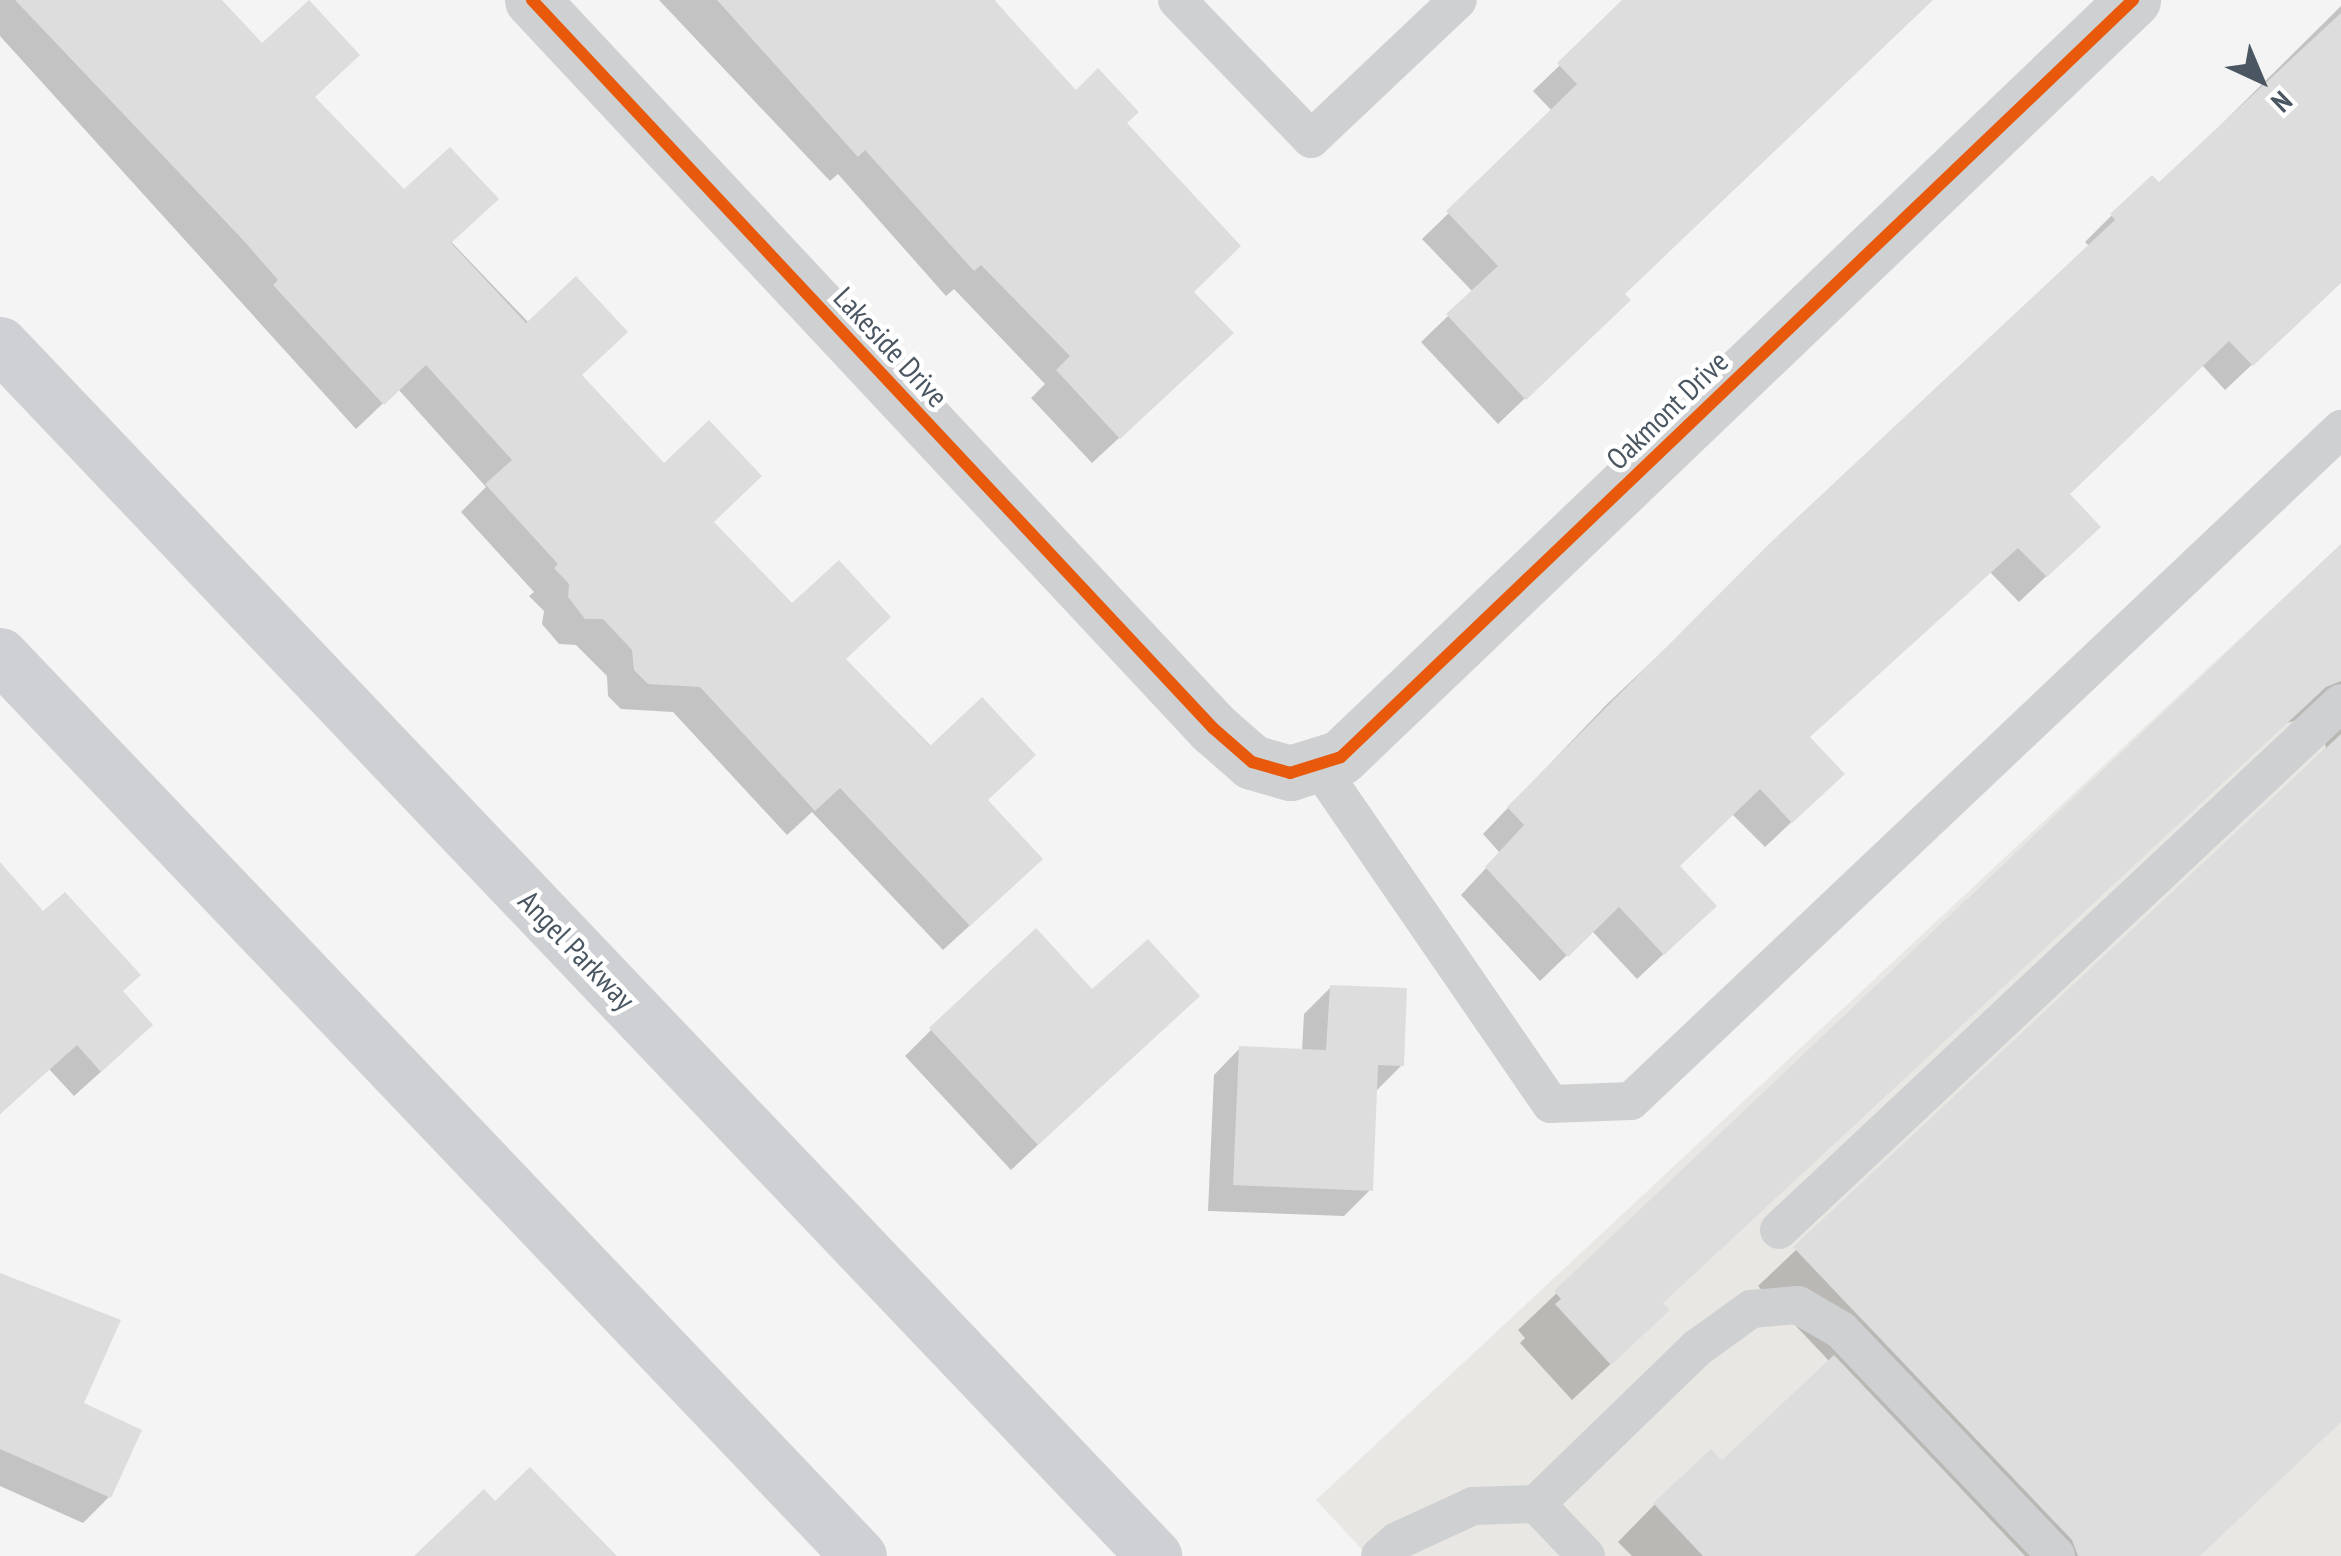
<!DOCTYPE html>
<html>
<head>
<meta charset="utf-8">
<style>
	body { margin:0 }
	#map { position:relative; width:2341px; height:1556px; overflow:hidden; background:#f4f4f4; font-family:"PT Sans Narrow",sans-serif }
	div>[style] { position:absolute }
	[style*='--x'] { left:calc(var(--x)*1px); top:calc(var(--y)*1px); width:calc(var(--w)*1px); rotate:calc(var(--a)*1deg) }
	.commercial>* { inset:0; background:#e8e7e3 }
	.shadow>* { inset:0; background:#0003 }
	.building>* { inset:0; background:#ddddde }
	.service>* { height:38px; margin:-19px; padding:0 19px; transform-origin:19px; border-radius:19px; background:#ced0d2 }
	.minor>* { height:55px; margin:-27.5px; padding:0 27.5px; transform-origin:27.5px; border-radius:27.5px; background:#ced0d2 }
	.secondary>* { height:55px; margin:-27.5px; padding:0 27.5px; transform-origin:27.5px; border-radius:27.5px; background:#ced0d4 }
	.cycleway>* { height:12px; margin:-6px; padding:0 6px; transform-origin:6px; border-radius:6px; background:#e8590c }
	span { translate:-50% -50%; white-space:nowrap; text-align:center; line-height:1.15; -webkit-text-stroke:9px #fff; paint-order:stroke }
	.street-label { font-size:30px; color:#4a5661 }
	.north { position:absolute; left:2211px; top:30px; width:100px; height:100px; -webkit-text-stroke:8px #fff; paint-order:stroke; rotate:136deg; font-size:28px; font-weight:700; line-height:40px; text-align:center; color:#4a5661 }
	.north::after { content:''; display:block; margin:auto; width:35px; height:45px; background:#4a5661; clip-path:polygon(50% 0,100% 100%,50% 72%,0 100%) }
</style>
</head>
<body>
<div id="map">
	<div class="commercial">
		<i style="clip-path:polygon(2341px 544px,2341px 1556px,1368px 1556px,1316px 1500px)"></i>
	</div>
	<div class="shadow">
		<i style="clip-path:polygon(0 0,219px 0,579px 375px,711px 523px,985px 801px,1014px 885px,943px 950px,812px 812px,787px 835px,673px 712px,621px 709px,608px 696px,607px 676px,576px 645px,559px 644px,542px 624px,544px 611px,529px 596px,534px 592px,461px 512px,486px 487px,398px 389px,356px 429px,0 36px)"></i>
		<i style="clip-path:polygon(659px 0,994px 0,1076px 93px,1124px 123px,1191px 292px,1204px 359px,1092px 463px,1031px 398px,1045px 384px,954px 289px,946px 296px,838px 174px,830px 181px)"></i>
		<i style="clip-path:polygon(1628px 0,1840px 0,1601px 326px,1498px 424px,1421px 342px,1473px 292px,1422px 239px,1553px 112px,1533px 91px)"></i>
		<i style="clip-path:polygon(2341px 6px,2341px 281px,2225px 390px,2202px 365px,2067px 495px,2071px 553px,2019px 602px,1990px 572px,1807px 738px,1815px 800px,1765px 847px,1732px 814px,1677px 867px,1687px 932px,1637px 979px,1592px 931px,1540px 981px,1461px 895px,1500px 853px,1483px 834px,1607px 704px,2090px 247px,2085px 242px,2111px 216px,2159px 186px)"></i>
		<i style="clip-path:polygon(2341px 548px,2341px 1419px,2198px 1556px,1632px 1556px,1618px 1542px,1655px 1504px,1722px 1463px,1830px 1362px,1758px 1286px,2326px 748px,2321px 726px,2308px 718px,2286px 723px,1661px 1304px,1629px 1347px,1572px 1400px,1520px 1343px,1525px 1338px,1518px 1330px)"></i>
		<i style="clip-path:polygon(0 889px,124px 1051px,74px 1096px,49px 1069px,0 1114px)"></i>
		<i style="clip-path:polygon(1331px 987px,1402px 1065px,1375px 1092px,1370px 1190px,1344px 1216px,1208px 1211px,1214px 1075px,1240px 1048px,1302px 1052px,1304px 1014px)"></i>
		<i style="clip-path:polygon(1092px 993px,1170px 1022px,1011px 1170px,905px 1056px,931px 1030px)"></i>
		<i style="clip-path:polygon(0 1275px,81px 1405px,109px 1497px,83px 1523px,0 1486px)"></i>
	</div>
	<div class="building">
		<i style="clip-path:polygon(15px 0,222px 0,262px 43px,309px 0,360px 55px,315px 97px,404px 189px,450px 147px,499px 199px,451px 243px,526px 323px,576px 276px,628px 332px,582px 375px,664px 463px,709px 420px,762px 476px,714px 522px,792px 603px,839px 560px,891px 617px,846px 659px,930px 746px,982px 697px,1036px 755px,988px 800px,1043px 859px,970px 926px,840px 788px,815px 811px,700px 687px,648px 684px,634px 670px,632px 650px,603px 619px,585px 619px,568px 597px,569px 584px,554px 568px,558px 564px,485px 484px,512px 460px,426px 365px,384px 405px,273px 285px,278px 280px,244px 241px)"></i>
		<i style="clip-path:polygon(717px 0,994px 0,1076px 90px,1098px 68px,1139px 112px,1127px 123px,1241px 246px,1194px 292px,1234px 333px,1120px 439px,1056px 370px,1070px 356px,981px 265px,974px 271px,865px 150px,858px 157px)"></i>
		<i style="clip-path:polygon(1622px 0,1933px 0,1625px 294px,1631px 300px,1526px 400px,1446px 314px,1498px 266px,1446px 211px,1577px 84px,1557px 63px)"></i>
		<i style="clip-path:polygon(2341px 13px,2341px 283px,2253px 366px,2229px 341px,2070px 494px,2101px 527px,2047px 577px,2018px 548px,1810px 737px,1845px 774px,1792px 823px,1760px 789px,1680px 866px,1717px 906px,1664px 955px,1619px 907px,1568px 957px,1485px 867px,1524px 825px,1507px 807px,1769px 544px,2115px 220px,2110px 214px,2152px 175px,2159px 182px)"></i>
		<i style="clip-path:polygon(2341px 544px,2341px 681px,2326px 687px,1663px 1303px,1670px 1310px,1611px 1365px,1555px 1304px,1561px 1299px,1554px 1291px)"></i>
		<i style="clip-path:polygon(2341px 734px,2341px 1422px,2200px 1556px,2078px 1556px,2072px 1540px,1793px 1247px)"></i>
		<i style="clip-path:polygon(0 862px,43px 911px,65px 892px,141px 975px,123px 991px,153px 1025px,101px 1072px,77px 1045px,0 1114px)"></i>
		<i style="clip-path:polygon(1036px 928px,1092px 989px,1148px 939px,1200px 996px,1038px 1145px,929px 1028px)"></i>
		<i style="clip-path:polygon(1330px 985px,1407px 988px,1404px 1066px,1378px 1065px,1373px 1191px,1233px 1185px,1239px 1046px,1326px 1050px)"></i>
		<i style="clip-path:polygon(0 1273px,121px 1320px,84px 1403px,142px 1430px,111px 1498px,0 1449px)"></i>
		<i style="clip-path:polygon(1834px 1355px,2025px 1556px,1703px 1556px,1653px 1503px,1711px 1449px,1722px 1460px)"></i>
		<i style="clip-path:polygon(530px 1467px,617px 1556px,414px 1556px,484px 1489px,495px 1501px)"></i>
	</div>
	<div class="service">
		<i style="--x:1177;--y:0;--w:193;--a:46"></i>
		<i style="--x:1311;--y:139;--w:202;--a:-43.4"></i>
		<i style="--x:1319;--y:767;--w:409;--a:55.5"></i>
		<i style="--x:1551;--y:1104;--w:80;--a:-2.1"></i>
		<i style="--x:1631;--y:1101;--w:978;--a:-43.42"></i>
		<i style="--x:1779;--y:1230;--w:770;--a:-43.16"></i>
		<i style="--x:1536;--y:1504;--w:224;--a:-44.1"></i>
		<i style="--x:1697;--y:1348;--w:67;--a:-35.8"></i>
		<i style="--x:1751;--y:1309;--w:47;--a:-4.9"></i>
		<i style="--x:1798;--y:1305;--w:50;--a:30.2"></i>
		<i style="--x:1841;--y:1330;--w:312;--a:46.4"></i>
		<i style="--x:1380;--y:1556;--w:23;--a:-41"></i>
		<i style="--x:1397;--y:1541;--w:84;--a:-24.7"></i>
		<i style="--x:1473;--y:1506;--w:63;--a:-1.8"></i>
		<i style="--x:1536;--y:1504;--w:72;--a:46.1"></i>
	</div>
	<div class="minor">
		<i style="--x:532;--y:0;--w:997;--a:46.91"></i>
		<i style="--x:1213;--y:728;--w:52;--a:41.1"></i>
		<i style="--x:1252;--y:762;--w:40;--a:16"></i>
		<i style="--x:1290;--y:773;--w:53;--a:-17.4"></i>
		<i style="--x:1341;--y:757;--w:1096;--a:-43.71"></i>
	</div>
	<div class="secondary">
		<i style="--x:0;--y:344;--w:1674;--a:46.4"></i>
		<i style="--x:0;--y:655;--w:1245;--a:46.37"></i>
	</div>
	<div class="cycleway">
		<i style="--x:532;--y:0;--w:997;--a:46.91"></i>
		<i style="--x:1213;--y:728;--w:52;--a:41.1"></i>
		<i style="--x:1252;--y:762;--w:40;--a:16"></i>
		<i style="--x:1290;--y:773;--w:53;--a:-17.4"></i>
		<i style="--x:1341;--y:757;--w:1096;--a:-43.71"></i>
	</div>
	<div class="street-label">
		<span style="left:891px;top:347px;rotate:47deg">Lakeside Drive</span>
		<span style="left:1667px;top:410px;rotate:-44deg">Oakmont Drive</span>
		<span style="left:577px;top:950px;rotate:46deg">Angel Parkway</span>
	</div>
	<div class="north">N</div>
</div>
</body>
</html>
